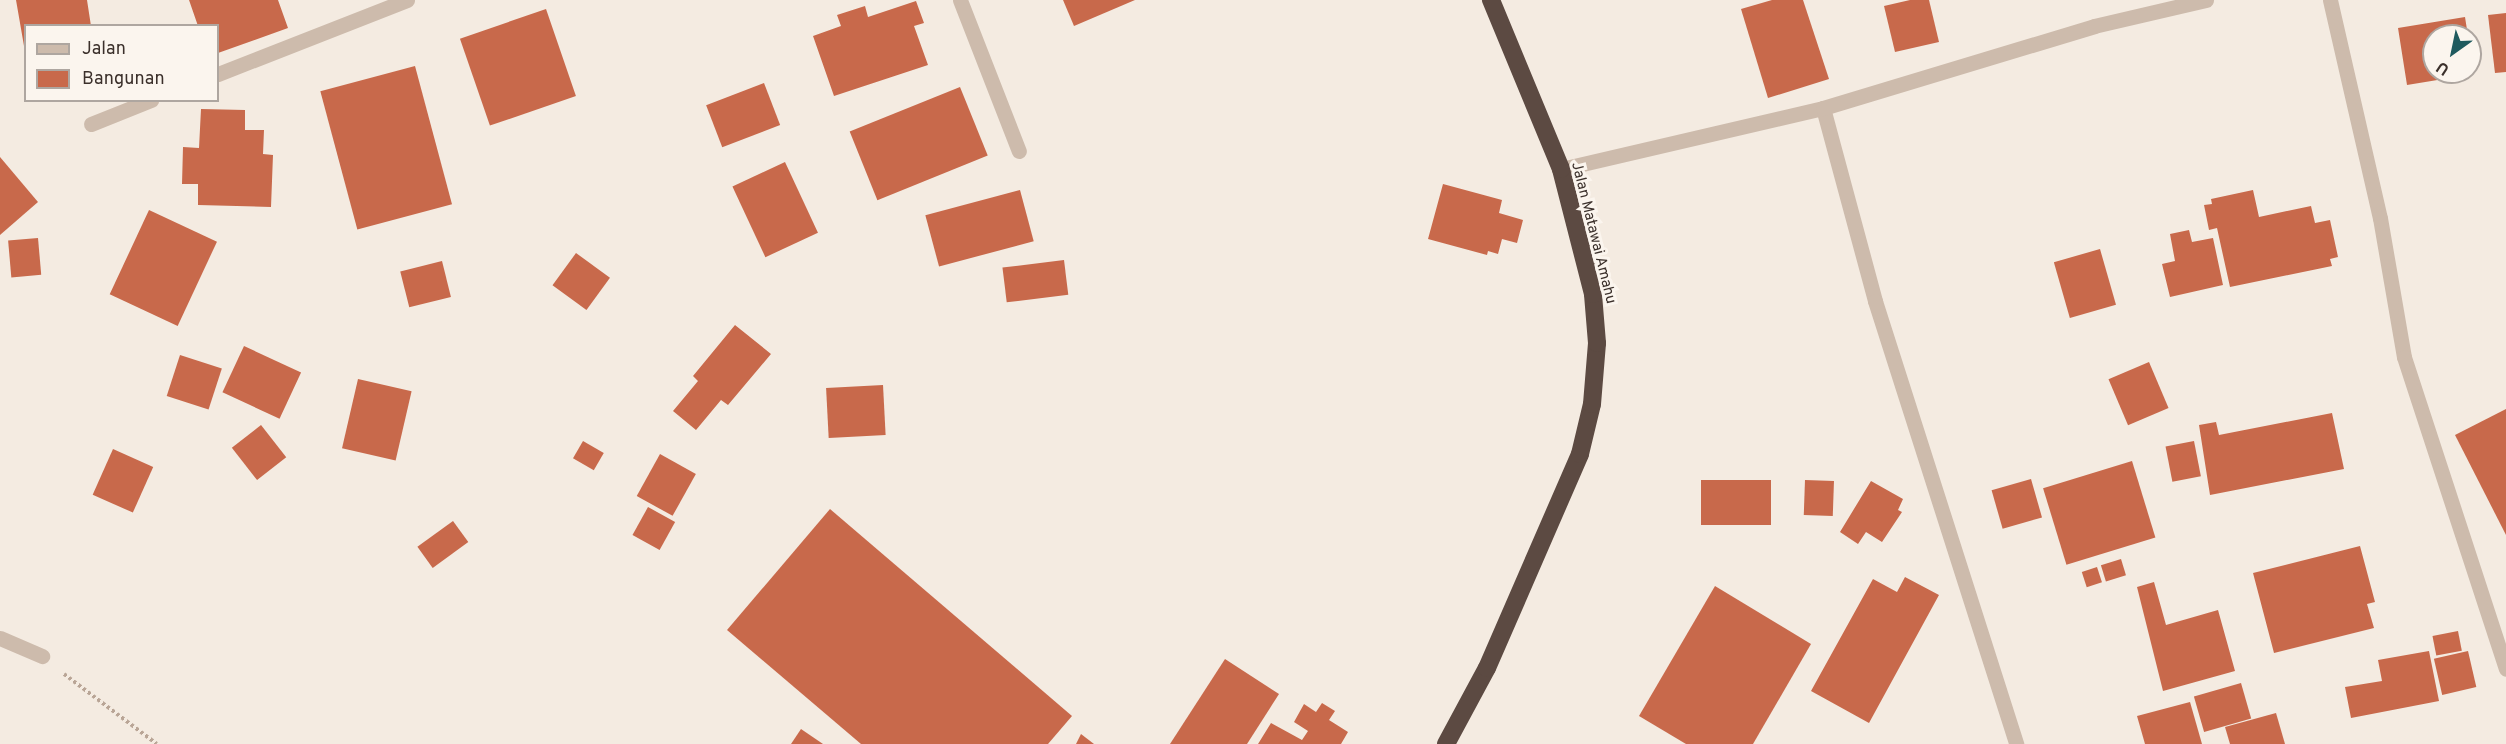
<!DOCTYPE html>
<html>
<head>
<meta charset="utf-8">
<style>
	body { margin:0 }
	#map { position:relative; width:2506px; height:744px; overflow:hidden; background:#f4ebe1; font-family:Overpass,sans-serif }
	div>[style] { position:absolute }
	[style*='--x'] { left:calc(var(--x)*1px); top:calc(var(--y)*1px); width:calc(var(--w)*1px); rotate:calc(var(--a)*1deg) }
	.building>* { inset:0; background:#c8694b; transform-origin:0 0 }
	.path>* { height:4px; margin-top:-2px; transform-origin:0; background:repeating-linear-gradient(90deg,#b9a596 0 3px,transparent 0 6px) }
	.street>* { height:15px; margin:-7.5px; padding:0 7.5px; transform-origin:7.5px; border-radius:7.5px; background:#cdbbac }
	.highway>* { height:18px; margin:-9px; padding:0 9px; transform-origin:9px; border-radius:9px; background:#5c4a42 }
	span { translate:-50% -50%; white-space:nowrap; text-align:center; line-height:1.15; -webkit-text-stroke:6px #fbf5ee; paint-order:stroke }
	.street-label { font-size:15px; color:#3b302b }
	.legend { position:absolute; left:24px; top:24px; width:195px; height:78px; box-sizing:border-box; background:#fbf5ee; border:2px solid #aea6a0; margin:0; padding:8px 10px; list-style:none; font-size:18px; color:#3b302b }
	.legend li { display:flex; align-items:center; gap:12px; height:30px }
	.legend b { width:30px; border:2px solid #aea6a0 }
	.north { position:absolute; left:2422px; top:24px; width:60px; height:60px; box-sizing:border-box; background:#fbf5ee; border:2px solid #aea6a0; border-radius:50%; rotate:213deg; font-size:16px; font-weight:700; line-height:24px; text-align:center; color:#3b302b }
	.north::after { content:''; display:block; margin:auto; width:21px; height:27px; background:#1f5a5e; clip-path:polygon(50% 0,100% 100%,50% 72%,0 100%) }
</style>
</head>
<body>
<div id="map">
	<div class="building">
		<i style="clip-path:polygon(16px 0,87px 0,91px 26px,26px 26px,24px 46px)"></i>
		<i style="clip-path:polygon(189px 0,278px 0,288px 28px,218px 53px,218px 26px,198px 26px)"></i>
		<i style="clip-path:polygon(1063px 0,1135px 0,1074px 26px)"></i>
		<i style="clip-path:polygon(1772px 0,1803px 0,1829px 79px,1768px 98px,1741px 9px)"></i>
		<i style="clip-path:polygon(1910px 0,1929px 0,1939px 42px,1895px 52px,1884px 6px)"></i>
		<i style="clip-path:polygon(916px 1px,924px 23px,914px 26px,928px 65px,834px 96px,813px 36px,841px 26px,837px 15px,865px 6px,868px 17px)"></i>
		<i style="left:546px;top:9px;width:92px;height:91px;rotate:71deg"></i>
		<i style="clip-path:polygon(2506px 13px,2506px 72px,2495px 73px,2488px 15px)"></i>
		<i style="clip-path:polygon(2465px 17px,2468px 36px,2434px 36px,2434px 72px,2470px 72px,2471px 55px,2474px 74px,2407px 85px,2398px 28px)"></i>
		<i style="left:415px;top:66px;width:143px;height:98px;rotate:75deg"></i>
		<i style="left:764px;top:83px;width:45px;height:62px;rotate:69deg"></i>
		<i style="left:960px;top:87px;width:74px;height:119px;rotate:68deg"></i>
		<i style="clip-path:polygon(201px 109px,245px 110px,245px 130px,264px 130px,263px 154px,273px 155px,271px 207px,198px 205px,198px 184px,182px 184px,183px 147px,199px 148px)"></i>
		<i style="clip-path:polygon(0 157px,38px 202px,0 235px)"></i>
		<i style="left:785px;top:162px;width:78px;height:58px;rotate:65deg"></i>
		<i style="clip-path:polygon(1443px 184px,1502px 200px,1499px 213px,1523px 220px,1517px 243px,1502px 239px,1498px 254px,1488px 251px,1487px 255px,1428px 239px)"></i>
		<i style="left:1020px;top:190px;width:53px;height:98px;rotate:75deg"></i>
		<i style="clip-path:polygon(2253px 190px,2259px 217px,2311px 206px,2315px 223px,2330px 220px,2338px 257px,2330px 259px,2332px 266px,2230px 287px,2217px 228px,2209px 230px,2204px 205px,2212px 204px,2211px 199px)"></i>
		<i style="left:149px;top:210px;width:75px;height:93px;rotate:25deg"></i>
		<i style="clip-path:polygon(2189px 230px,2192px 242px,2213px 238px,2223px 285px,2170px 297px,2162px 264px,2175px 261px,2170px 234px)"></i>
		<i style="left:38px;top:238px;width:37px;height:30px;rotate:85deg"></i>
		<i style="left:2100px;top:249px;width:58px;height:48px;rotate:74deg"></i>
		<i style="left:576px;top:253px;width:42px;height:40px;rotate:36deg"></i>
		<i style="left:1064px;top:260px;width:35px;height:62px;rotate:83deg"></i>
		<i style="left:442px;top:261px;width:37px;height:43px;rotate:76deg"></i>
		<i style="clip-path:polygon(735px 325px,771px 354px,728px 405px,721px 400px,696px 430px,673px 411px,698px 381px,693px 376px)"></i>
		<i style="left:244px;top:346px;width:63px;height:51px;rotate:25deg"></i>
		<i style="left:180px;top:355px;width:44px;height:43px;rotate:18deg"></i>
		<i style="left:2149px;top:362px;width:50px;height:44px;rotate:67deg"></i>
		<i style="left:358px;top:379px;width:55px;height:71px;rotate:13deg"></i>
		<i style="left:883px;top:385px;width:50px;height:57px;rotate:87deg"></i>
		<i style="clip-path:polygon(2506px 409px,2506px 535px,2455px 435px)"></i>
		<i style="clip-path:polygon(2332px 413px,2344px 469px,2210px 495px,2199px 425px,2216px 422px,2219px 435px)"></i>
		<i style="left:261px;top:425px;width:41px;height:37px;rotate:52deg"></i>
		<i style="left:583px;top:441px;width:24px;height:20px;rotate:30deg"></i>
		<i style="left:2194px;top:441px;width:36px;height:29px;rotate:79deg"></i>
		<i style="left:113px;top:449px;width:44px;height:50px;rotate:24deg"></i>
		<i style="left:660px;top:454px;width:41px;height:48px;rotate:29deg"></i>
		<i style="left:2132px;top:461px;width:80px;height:93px;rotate:73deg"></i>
		<i style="left:2031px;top:479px;width:40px;height:41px;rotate:74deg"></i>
		<i style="left:1771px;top:480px;width:45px;height:70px;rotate:90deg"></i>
		<i style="left:1805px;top:480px;width:29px;height:35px;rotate:2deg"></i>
		<i style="clip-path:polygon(1871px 481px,1903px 499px,1898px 510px,1902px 512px,1882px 542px,1866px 532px,1858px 544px,1840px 532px)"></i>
		<i style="left:648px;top:507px;width:31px;height:32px;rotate:29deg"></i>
		<i style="clip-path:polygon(830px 509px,1072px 716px,1048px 744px,861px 744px,727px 630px)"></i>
		<i style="left:453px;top:521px;width:26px;height:44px;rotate:54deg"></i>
		<i style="clip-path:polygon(2360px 546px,2375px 602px,2367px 604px,2374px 628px,2274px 653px,2253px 573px)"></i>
		<i style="left:2121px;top:559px;width:17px;height:21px;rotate:73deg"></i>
		<i style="left:2097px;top:567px;width:16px;height:16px;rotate:72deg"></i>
		<i style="clip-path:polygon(1905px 577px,1939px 595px,1869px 723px,1811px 691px,1873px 579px,1897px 592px)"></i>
		<i style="clip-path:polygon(2154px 582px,2166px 625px,2218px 610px,2235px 671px,2163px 691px,2137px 587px)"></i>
		<i style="clip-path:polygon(1715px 586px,1811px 644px,1753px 744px,1686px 744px,1639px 716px)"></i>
		<i style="left:2458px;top:631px;width:20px;height:26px;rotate:79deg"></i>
		<i style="clip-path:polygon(2429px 651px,2439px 701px,2351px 718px,2345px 687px,2382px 681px,2378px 660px)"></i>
		<i style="left:2468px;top:651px;width:37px;height:35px;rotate:77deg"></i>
		<i style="clip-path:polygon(1225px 659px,1279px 694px,1247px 744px,1170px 744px)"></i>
		<i style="left:2241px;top:683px;width:37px;height:49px;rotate:74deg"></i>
		<i style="clip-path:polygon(2190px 702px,2202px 744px,2145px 744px,2137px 716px)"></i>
		<i style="clip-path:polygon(1322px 703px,1335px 711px,1329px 720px,1348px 732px,1341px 744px,1258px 744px,1271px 723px,1302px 740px,1308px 731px,1294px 722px,1304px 704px,1316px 712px)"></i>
		<i style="clip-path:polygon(2276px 713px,2285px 744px,2230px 744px,2225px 727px)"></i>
		<i style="clip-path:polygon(801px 729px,823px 744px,791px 744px)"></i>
		<i style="clip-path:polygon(1081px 734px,1094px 744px,1076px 744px)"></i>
	</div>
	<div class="path">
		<i style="--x:64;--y:674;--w:116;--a:37"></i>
	</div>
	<div class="street">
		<i style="--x:960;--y:0;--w:162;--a:68.7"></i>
		<i style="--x:2330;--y:0;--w:224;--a:77.1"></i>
		<i style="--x:2380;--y:218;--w:141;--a:80.2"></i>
		<i style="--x:2404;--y:357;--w:328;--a:71.9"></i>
		<i style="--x:218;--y:74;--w:203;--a:-21.4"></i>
		<i style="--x:1823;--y:108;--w:200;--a:74.9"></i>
		<i style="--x:1875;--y:301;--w:465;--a:72.3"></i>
		<i style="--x:91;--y:124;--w:65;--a:-21.8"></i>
		<i style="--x:1561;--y:169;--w:269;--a:-13.1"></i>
		<i style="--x:1823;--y:108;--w:283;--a:-16.8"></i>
		<i style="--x:2094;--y:26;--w:115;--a:-13.1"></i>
		<i style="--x:0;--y:638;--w:46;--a:23.2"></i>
	</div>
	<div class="highway">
		<i style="--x:1446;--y:744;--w:86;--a:-61.7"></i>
		<i style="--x:1487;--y:668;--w:233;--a:-66.5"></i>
		<i style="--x:1580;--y:454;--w:51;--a:-76.5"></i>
		<i style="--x:1592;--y:404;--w:61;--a:-85.3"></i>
		<i style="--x:1597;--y:343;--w:49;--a:-94.7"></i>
		<i style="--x:1593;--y:294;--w:129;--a:-104.4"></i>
		<i style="--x:1561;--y:169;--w:183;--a:-112.5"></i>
	</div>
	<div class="street-label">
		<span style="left:1593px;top:233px;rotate:76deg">Jalan Matawai Amahu</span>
	</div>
	<ul class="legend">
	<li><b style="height:8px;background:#cdbbac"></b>Jalan</li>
	<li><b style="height:16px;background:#c8694b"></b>Bangunan</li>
	</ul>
	<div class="north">U</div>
</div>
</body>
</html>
